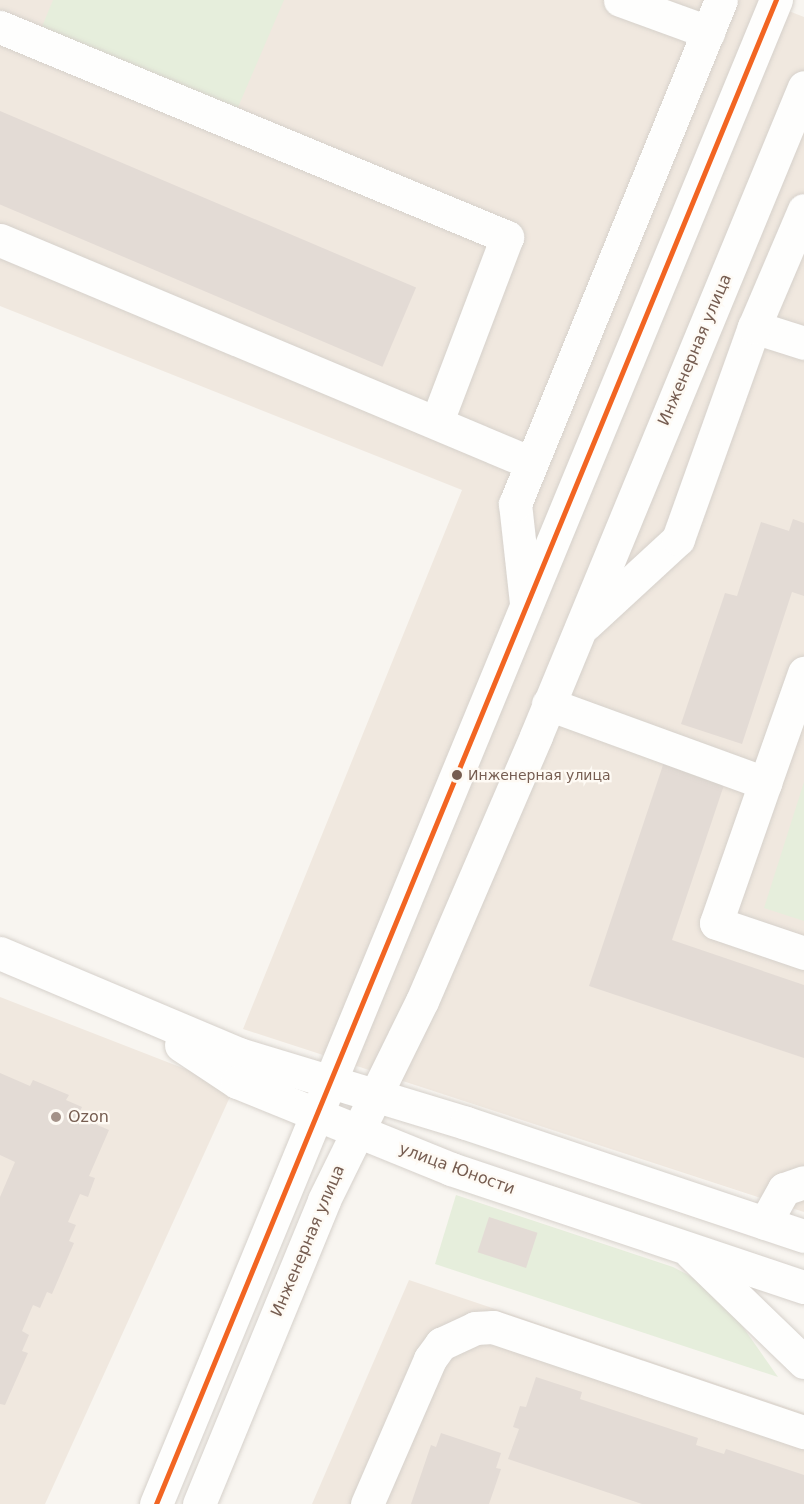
<!DOCTYPE html>
<html>
<head>
<meta charset="utf-8">
<style>
	body { margin:0 }
	#map { position:relative; width:804px; height:1504px; overflow:hidden; background:#f8f5f0; font-family:"DejaVu Sans",sans-serif }
	div>[style] { position:absolute }
	[style*='--x'] { left:calc(var(--x)*1px); top:calc(var(--y)*1px); width:calc(var(--w)*1px); rotate:calc(var(--a)*1deg) }
	.residential>* { inset:0; background:#f0e8df }
	.green>* { inset:0; background:#e6eedc }
	.building>* { inset:0; background:#e3dbd5; transform-origin:0 0 }
	.roads { filter:drop-shadow(0 0 2px #d6d1cb) drop-shadow(0 0 2px #d6d1cb) }
	.minor>* { height:33px; margin:-16.5px; padding:0 16.5px; transform-origin:16.5px; border-radius:16.5px; background:#fefefd }
	.bus-1>* { height:4.5px; margin:-2.25px; padding:0 2.25px; transform-origin:2.25px; border-radius:2.25px; background:#f26522 }
	.dots>* { width:16px; height:16px; translate:-50% -50%; box-sizing:border-box; border:3px solid #fefaf4; border-radius:50% }
	span { translate:-50% -50%; white-space:nowrap; text-align:center; line-height:1.15; -webkit-text-stroke:4.5px #fefaf4; paint-order:stroke }
	.bus-label { font-size:14px; color:#765d51 }
	.left { translate:0 -50%; text-align:left }
	.street-label { font-size:16px; color:#765d51 }
	.poi-label { font-size:16px; color:#765d51 }
</style>
</head>
<body>
<div id="map">
	<div class="residential">
		<i style="clip-path:polygon(0 0,761px 0,804px 17px,804px 1212px,243px 1029px,462px 490px,0 306px)"></i>
		<i style="clip-path:polygon(0 997px,234px 1088px,45px 1504px,0 1504px)"></i>
		<i style="clip-path:polygon(409px 1280px,804px 1413px,804px 1504px,312px 1504px)"></i>
	</div>
	<div class="green">
		<i style="clip-path:polygon(53px 0,284px 0,236px 112px,41px 29px)"></i>
		<i style="clip-path:polygon(804px 782px,804px 921px,764px 908px)"></i>
		<i style="clip-path:polygon(456px 1195px,673px 1267px,717px 1290px,778px 1377px,435px 1264px)"></i>
	</div>
	<div class="building">
		<i style="left:0;top:111px;width:452px;height:86px;rotate:23deg"></i>
		<i style="clip-path:polygon(793px 519px,804px 523px,804px 596px,792px 592px,742px 744px,681px 724px,725px 593px,737px 596px,761px 522px,789px 531px)"></i>
		<i style="clip-path:polygon(664px 762px,725px 782px,672px 940px,804px 985px,804px 1058px,589px 986px)"></i>
		<i style="clip-path:polygon(0 1073px,30px 1086px,33px 1080px,69px 1095px,66px 1100px,82px 1107px,80px 1111px,97px 1118px,95px 1124px,109px 1130px,89px 1176px,95px 1178px,88px 1197px,80px 1194px,68px 1222px,76px 1225px,69px 1241px,74px 1243px,52px 1294px,47px 1292px,40px 1308px,33px 1305px,22px 1331px,29px 1335px,22px 1351px,28px 1353px,5px 1405px,0 1404px,0 1197px,15px 1162px,0 1155px)"></i>
		<i style="left:489px;top:1217px;width:51px;height:37px;rotate:18deg"></i>
		<i style="clip-path:polygon(536px 1377px,582px 1392px,580px 1399px,698px 1438px,696px 1445px,724px 1454px,726px 1449px,804px 1475px,804px 1504px,642px 1504px,508px 1459px,519px 1429px,513px 1427px,520px 1406px,526px 1407px)"></i>
		<i style="clip-path:polygon(441px 1433px,501px 1453px,496px 1468px,501px 1469px,489px 1504px,411px 1504px,431px 1445px,436px 1447px)"></i>
	</div>
	<div class="roads">
		<div class="minor">
			<i style="--x:620;--y:0;--w:94;--a:20"></i>
			<i style="--x:0;--y:27;--w:549;--a:22.5"></i>
			<i style="--x:507;--y:237;--w:197;--a:110.8"></i>
			<i style="--x:0;--y:240;--w:574;--a:22.77"></i>
			<i style="--x:754;--y:327;--w:52;--a:17.7"></i>
			<i style="--x:526;--y:603;--w:100;--a:-96.3"></i>
			<i style="--x:515;--y:504;--w:544;--a:-67.77"></i>
			<i style="--x:586;--y:624;--w:125;--a:-42.7"></i>
			<i style="--x:678;--y:539;--w:225;--a:-70.3"></i>
			<i style="--x:754;--y:327;--w:127;--a:-66.9"></i>
			<i style="--x:548;--y:704;--w:231;--a:20"></i>
			<i style="--x:765;--y:783;--w:148;--a:109.3"></i>
			<i style="--x:716;--y:923;--w:93;--a:18.8"></i>
			<i style="--x:765;--y:783;--w:117;--a:-70.5"></i>
			<i style="--x:0;--y:953;--w:259;--a:22.9"></i>
			<i style="--x:239;--y:1054;--w:237;--a:16.9"></i>
			<i style="--x:466;--y:1123;--w:356;--a:18.5"></i>
			<i style="--x:181;--y:1045;--w:67;--a:33.5"></i>
			<i style="--x:237;--y:1082;--w:231;--a:22.1"></i>
			<i style="--x:451;--y:1169;--w:372;--a:18.5"></i>
			<i style="--x:765;--y:1223;--w:39;--a:-61"></i>
			<i style="--x:784;--y:1189;--w:21;--a:-19"></i>
			<i style="--x:691;--y:1253;--w:157;--a:44"></i>
			<i style="--x:156;--y:1504;--w:1627;--a:-67.6"></i>
			<i style="--x:199;--y:1504;--w:329;--a:-67.6"></i>
			<i style="--x:324;--y:1200;--w:222;--a:-63.8"></i>
			<i style="--x:422;--y:1001;--w:288;--a:-66.7"></i>
			<i style="--x:536;--y:736;--w:702;--a:-67.56"></i>
			<i style="--x:367;--y:1504;--w:158;--a:-66.5"></i>
			<i style="--x:430;--y:1359;--w:19;--a:-54"></i>
			<i style="--x:441;--y:1344;--w:38;--a:-25"></i>
			<i style="--x:475;--y:1328;--w:18;--a:-3"></i>
			<i style="--x:493;--y:1327;--w:328;--a:18.7"></i>
		</div>
	</div>
	<div class="bus-1">
		<i style="--x:156;--y:1504;--w:1627;--a:-67.6"></i>
	</div>
	<div class="dots">
		<i style="left:457px;top:775px;background:#765d51"></i>
		<i style="left:56px;top:1117px;background:#a49289"></i>
	</div>
	<div class="bus-label">
		<span class="left" style="left:468px;top:775px">Инженерная улица</span>
	</div>
	<div class="street-label">
		<span style="left:695px;top:350px;rotate:-67deg">Инженерная улица</span>
		<span style="left:457px;top:1169px;rotate:20deg">улица Юности</span>
		<span style="left:308px;top:1241px;rotate:-67deg">Инженерная улица</span>
	</div>
	<div class="poi-label">
		<span class="left" style="left:68px;top:1117px">Ozon</span>
	</div>
</div>
</body>
</html>
